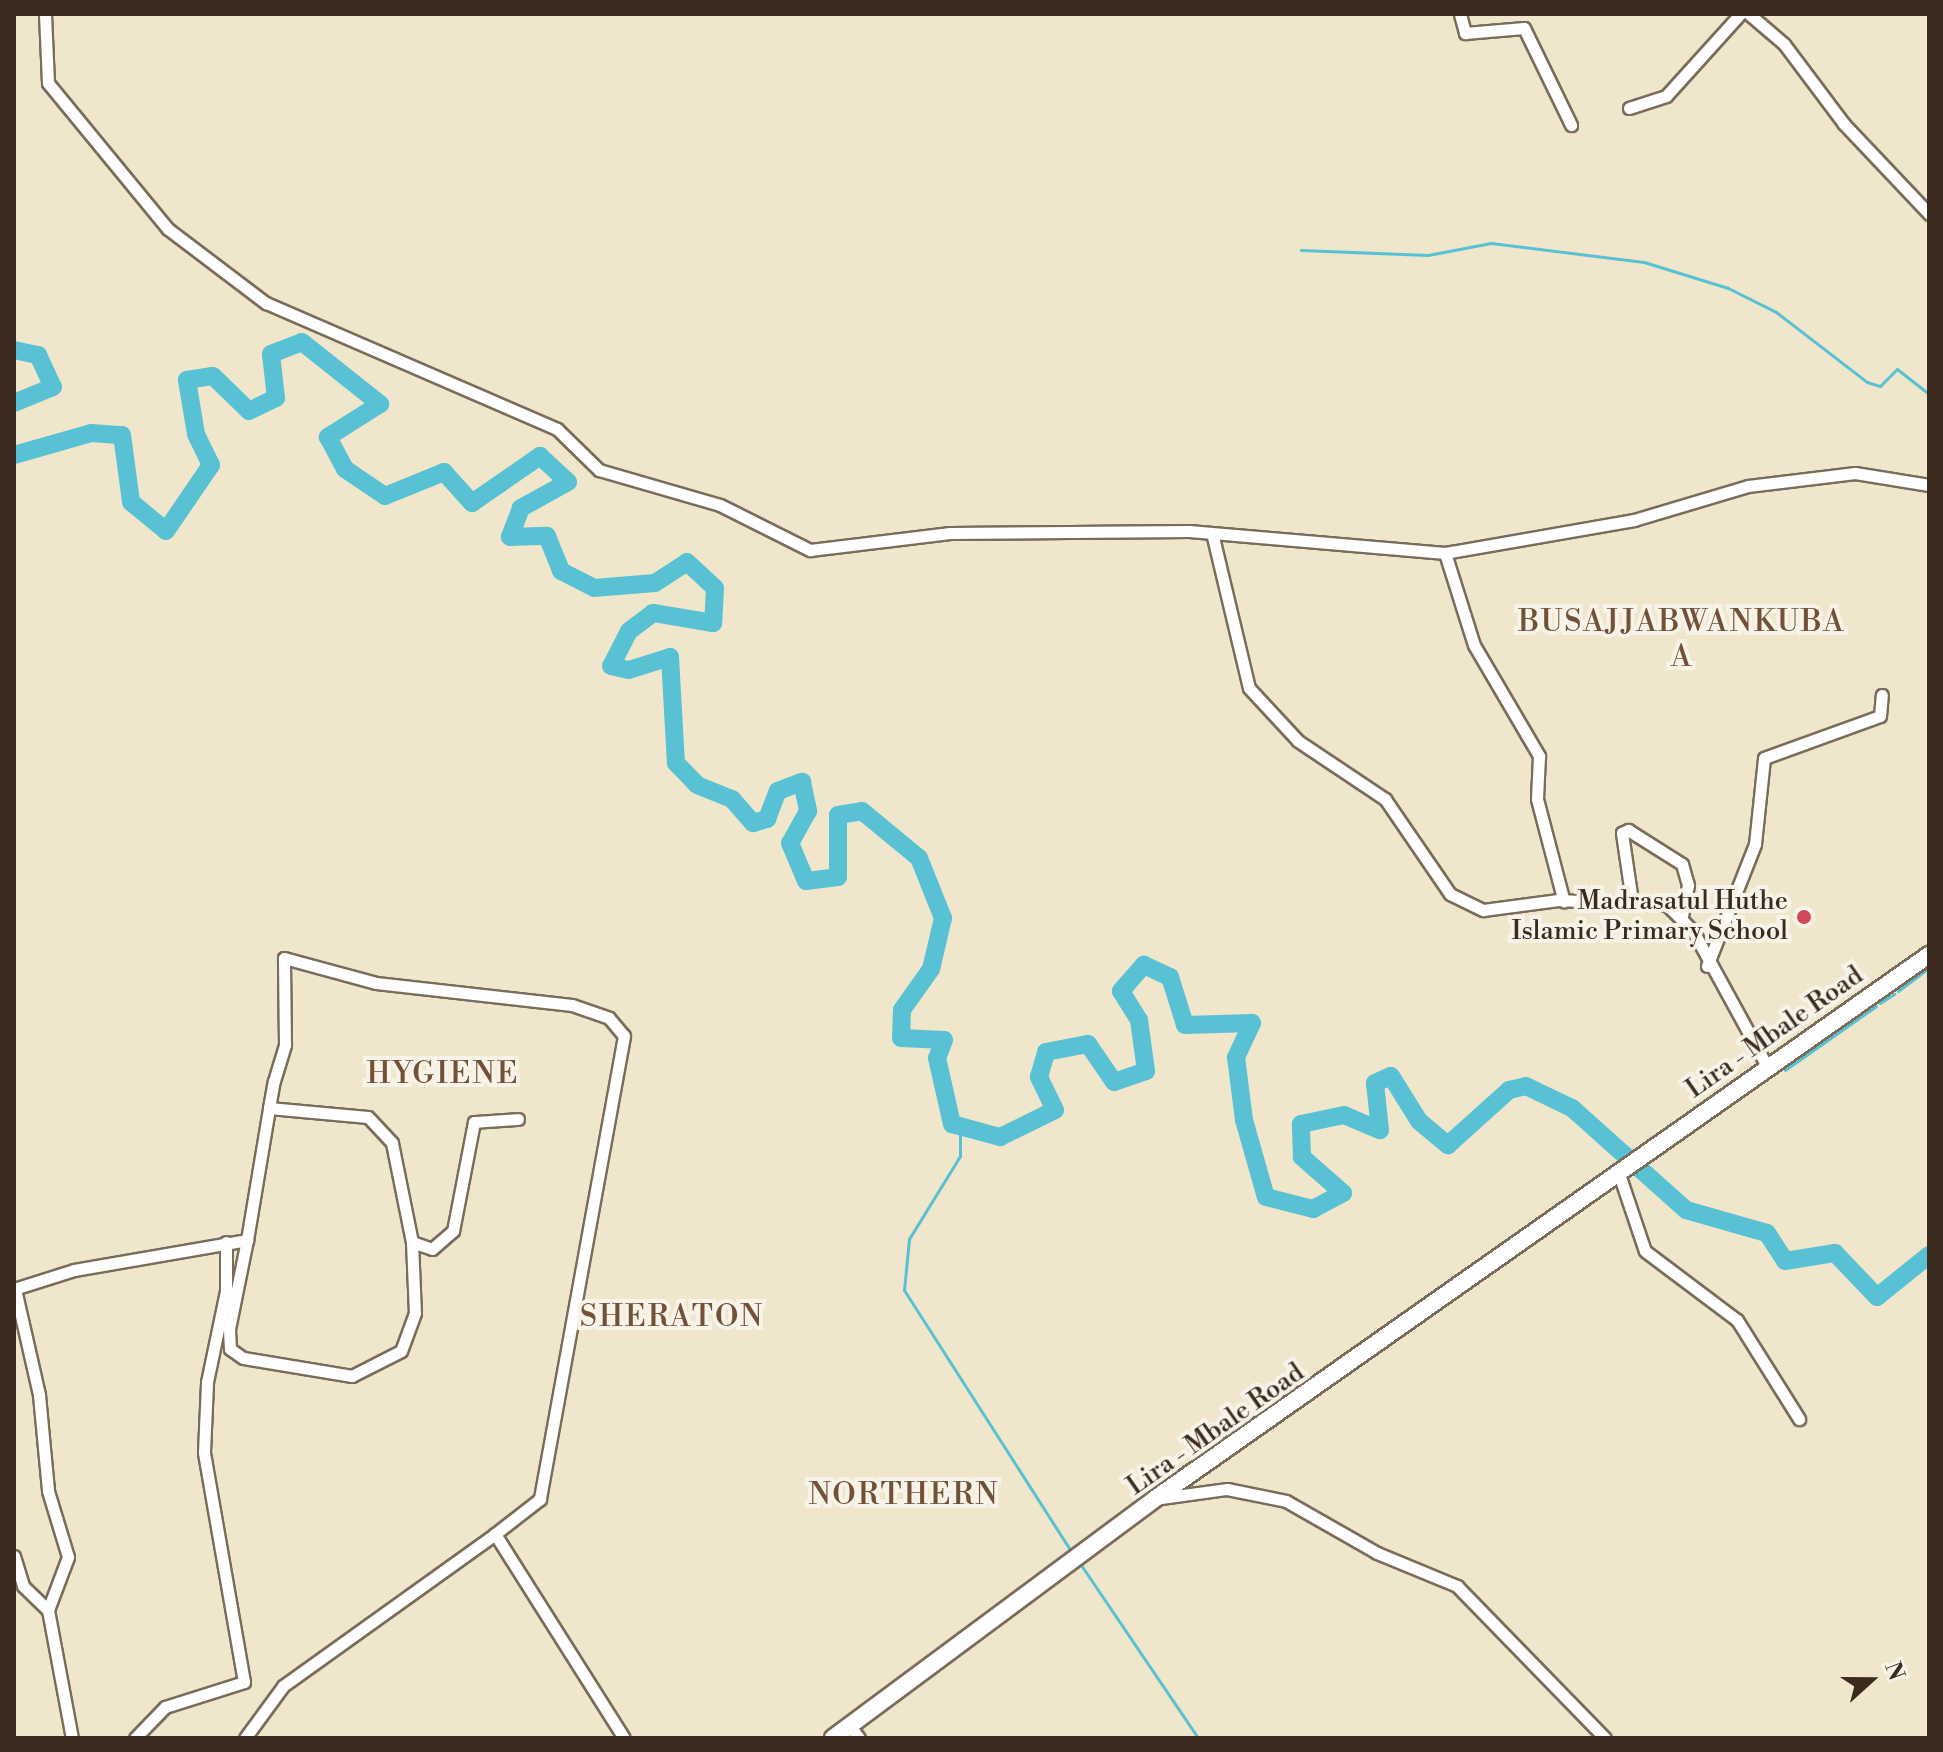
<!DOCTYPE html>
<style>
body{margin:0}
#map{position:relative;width:1943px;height:1752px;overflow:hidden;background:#efe6cc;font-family:"Libre Bodoni",serif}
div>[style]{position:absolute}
.stream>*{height:3px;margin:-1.5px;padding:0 1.5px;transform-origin:1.5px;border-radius:1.5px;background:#58c2d4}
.river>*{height:18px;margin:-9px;padding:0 9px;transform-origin:9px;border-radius:9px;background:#58c2d4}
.roads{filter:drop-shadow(2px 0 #7a6c5b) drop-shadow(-2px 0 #7a6c5b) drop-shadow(0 2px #7a6c5b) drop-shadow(0 -2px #7a6c5b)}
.minor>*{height:11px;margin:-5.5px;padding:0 5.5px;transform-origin:5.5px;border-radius:5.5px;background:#fff}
.primary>*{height:16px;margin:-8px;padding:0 8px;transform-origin:8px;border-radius:8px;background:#fff}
.dots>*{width:22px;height:22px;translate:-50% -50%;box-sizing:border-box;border:4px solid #f7f3e8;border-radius:50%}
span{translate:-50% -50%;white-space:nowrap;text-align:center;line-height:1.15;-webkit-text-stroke:8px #f7f3e8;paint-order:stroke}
.poi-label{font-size:26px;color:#3b2a1e}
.right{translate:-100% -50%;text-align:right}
.street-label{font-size:26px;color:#3b2a1e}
.quarter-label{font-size:30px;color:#735138;letter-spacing:2px}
.frame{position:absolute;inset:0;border:16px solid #3b2a1e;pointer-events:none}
.north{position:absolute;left:1831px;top:1640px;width:80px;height:80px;-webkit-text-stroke:6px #f7f3e8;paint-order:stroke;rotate:69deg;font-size:22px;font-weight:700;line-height:32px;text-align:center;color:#3b2a1e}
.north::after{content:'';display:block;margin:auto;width:28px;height:36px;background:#3b2a1e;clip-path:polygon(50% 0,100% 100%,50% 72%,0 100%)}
</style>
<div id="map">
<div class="stream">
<i style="left:1301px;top:250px;width:127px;rotate:2.3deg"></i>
<i style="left:1428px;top:255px;width:64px;rotate:-10.8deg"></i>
<i style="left:1491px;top:243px;width:154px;rotate:7.1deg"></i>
<i style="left:1644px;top:262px;width:88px;rotate:17.2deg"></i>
<i style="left:1728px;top:288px;width:54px;rotate:26.6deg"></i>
<i style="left:1776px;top:312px;width:115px;rotate:37.6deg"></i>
<i style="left:1867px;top:382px;width:14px;rotate:17deg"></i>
<i style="left:1880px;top:386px;width:24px;rotate:-45deg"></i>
<i style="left:1897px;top:369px;width:41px;rotate:38deg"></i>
<i style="left:1898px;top:991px;width:39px;rotate:-37deg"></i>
<i style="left:1880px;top:1003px;width:17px;rotate:-33deg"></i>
<i style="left:1785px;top:1070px;width:111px;rotate:-35.1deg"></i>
<i style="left:960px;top:1126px;width:30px;rotate:90deg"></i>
<i style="left:960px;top:1156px;width:97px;rotate:121.6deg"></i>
<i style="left:909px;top:1239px;width:51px;rotate:95.6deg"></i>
<i style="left:904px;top:1290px;width:312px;rotate:57.4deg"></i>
<i style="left:1079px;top:1562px;width:212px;rotate:55.9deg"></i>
</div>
<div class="river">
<i style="left:14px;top:350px;width:25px;rotate:12deg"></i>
<i style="left:38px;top:355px;width:35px;rotate:65deg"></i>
<i style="left:53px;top:387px;width:42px;rotate:157.7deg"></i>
<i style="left:14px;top:455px;width:80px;rotate:-15.9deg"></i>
<i style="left:91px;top:433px;width:31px;rotate:4deg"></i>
<i style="left:122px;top:435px;width:68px;rotate:82.3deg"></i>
<i style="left:131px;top:502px;width:45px;rotate:39.6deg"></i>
<i style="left:166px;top:531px;width:80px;rotate:-55.7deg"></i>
<i style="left:211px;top:465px;width:34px;rotate:-116deg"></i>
<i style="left:196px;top:434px;width:55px;rotate:-99.5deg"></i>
<i style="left:187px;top:380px;width:26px;rotate:-9deg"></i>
<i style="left:213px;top:376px;width:50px;rotate:44.2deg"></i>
<i style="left:249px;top:411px;width:30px;rotate:-26deg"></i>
<i style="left:276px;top:398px;width:44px;rotate:-96.5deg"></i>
<i style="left:271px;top:354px;width:33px;rotate:-21deg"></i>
<i style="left:302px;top:342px;width:100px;rotate:38.5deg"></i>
<i style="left:380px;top:404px;width:62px;rotate:147.6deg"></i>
<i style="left:328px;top:437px;width:36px;rotate:62deg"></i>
<i style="left:345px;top:469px;width:48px;rotate:34deg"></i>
<i style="left:385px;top:496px;width:64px;rotate:-22.1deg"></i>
<i style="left:444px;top:472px;width:42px;rotate:47.9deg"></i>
<i style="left:472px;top:503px;width:83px;rotate:-34.7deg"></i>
<i style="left:540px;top:456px;width:38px;rotate:43deg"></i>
<i style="left:568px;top:482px;width:54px;rotate:151deg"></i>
<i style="left:521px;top:508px;width:31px;rotate:111deg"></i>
<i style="left:510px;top:537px;width:37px;rotate:-2deg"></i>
<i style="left:547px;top:536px;width:38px;rotate:68deg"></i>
<i style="left:561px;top:571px;width:37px;rotate:27deg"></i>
<i style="left:594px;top:588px;width:61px;rotate:-4.7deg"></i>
<i style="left:655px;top:583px;width:38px;rotate:-33deg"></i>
<i style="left:687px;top:562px;width:38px;rotate:43deg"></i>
<i style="left:715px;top:588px;width:35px;rotate:93deg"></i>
<i style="left:713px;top:623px;width:61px;rotate:-170.5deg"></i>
<i style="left:653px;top:613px;width:30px;rotate:143deg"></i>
<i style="left:629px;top:631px;width:39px;rotate:117deg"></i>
<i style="left:611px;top:666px;width:18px;rotate:13deg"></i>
<i style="left:629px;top:670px;width:43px;rotate:-17.6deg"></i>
<i style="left:670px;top:657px;width:106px;rotate:86.8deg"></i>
<i style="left:676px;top:763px;width:30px;rotate:46deg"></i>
<i style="left:697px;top:785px;width:38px;rotate:22deg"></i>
<i style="left:732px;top:799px;width:32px;rotate:49deg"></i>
<i style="left:753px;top:823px;width:15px;rotate:-16deg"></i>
<i style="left:767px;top:819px;width:30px;rotate:-69deg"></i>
<i style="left:778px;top:791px;width:26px;rotate:-21deg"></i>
<i style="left:802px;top:782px;width:30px;rotate:78deg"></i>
<i style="left:808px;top:811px;width:37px;rotate:119deg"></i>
<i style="left:790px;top:843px;width:41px;rotate:67.2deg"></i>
<i style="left:806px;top:881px;width:32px;rotate:-7deg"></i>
<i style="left:838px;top:877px;width:62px;rotate:-90deg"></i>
<i style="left:838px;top:815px;width:24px;rotate:-9deg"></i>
<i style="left:862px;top:811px;width:74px;rotate:39.5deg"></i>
<i style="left:919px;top:858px;width:65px;rotate:68.2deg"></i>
<i style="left:943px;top:918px;width:52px;rotate:103.2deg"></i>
<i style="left:931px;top:969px;width:50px;rotate:125.3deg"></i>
<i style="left:902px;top:1010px;width:28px;rotate:92deg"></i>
<i style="left:901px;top:1038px;width:43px;rotate:2.7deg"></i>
<i style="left:944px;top:1040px;width:19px;rotate:111deg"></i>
<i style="left:937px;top:1058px;width:68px;rotate:77.2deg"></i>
<i style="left:952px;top:1124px;width:50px;rotate:15.2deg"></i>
<i style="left:1000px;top:1137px;width:61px;rotate:-26.1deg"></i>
<i style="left:1055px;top:1110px;width:37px;rotate:-116deg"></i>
<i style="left:1039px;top:1077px;width:26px;rotate:-74deg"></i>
<i style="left:1046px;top:1052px;width:43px;rotate:-10.8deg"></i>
<i style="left:1088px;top:1044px;width:46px;rotate:55.6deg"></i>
<i style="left:1114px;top:1082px;width:34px;rotate:-19deg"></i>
<i style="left:1146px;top:1071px;width:51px;rotate:-97.8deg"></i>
<i style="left:1139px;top:1020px;width:34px;rotate:-122deg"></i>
<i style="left:1121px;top:991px;width:35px;rotate:-49deg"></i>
<i style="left:1144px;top:965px;width:29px;rotate:25deg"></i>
<i style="left:1170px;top:977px;width:50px;rotate:72.6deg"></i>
<i style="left:1185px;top:1025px;width:67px;rotate:-1.7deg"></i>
<i style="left:1252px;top:1023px;width:38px;rotate:115deg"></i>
<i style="left:1236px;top:1057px;width:64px;rotate:82.8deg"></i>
<i style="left:1244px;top:1120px;width:80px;rotate:74.1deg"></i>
<i style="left:1266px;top:1197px;width:49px;rotate:14.3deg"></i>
<i style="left:1313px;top:1209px;width:34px;rotate:-28deg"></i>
<i style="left:1343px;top:1193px;width:55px;rotate:-138.7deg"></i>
<i style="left:1302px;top:1157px;width:33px;rotate:-92deg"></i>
<i style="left:1301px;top:1124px;width:44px;rotate:-11.8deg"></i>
<i style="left:1344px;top:1115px;width:39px;rotate:23deg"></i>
<i style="left:1380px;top:1130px;width:47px;rotate:-96.1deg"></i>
<i style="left:1375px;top:1083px;width:17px;rotate:-24deg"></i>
<i style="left:1391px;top:1076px;width:53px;rotate:58.1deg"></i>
<i style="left:1419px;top:1121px;width:38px;rotate:40deg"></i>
<i style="left:1448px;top:1145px;width:82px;rotate:-42deg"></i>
<i style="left:1509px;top:1090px;width:17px;rotate:-13deg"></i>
<i style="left:1526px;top:1086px;width:51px;rotate:25.6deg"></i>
<i style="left:1572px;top:1108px;width:153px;rotate:41.8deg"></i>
<i style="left:1686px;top:1210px;width:84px;rotate:15.9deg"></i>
<i style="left:1767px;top:1233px;width:33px;rotate:57deg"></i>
<i style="left:1785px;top:1261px;width:51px;rotate:-9.1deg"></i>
<i style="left:1835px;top:1253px;width:61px;rotate:46.3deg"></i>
<i style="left:1877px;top:1297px;width:67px;rotate:-38.9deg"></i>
</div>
<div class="roads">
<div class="minor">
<i style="left:45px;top:14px;width:69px;rotate:87.5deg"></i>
<i style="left:48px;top:83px;width:189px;rotate:50.6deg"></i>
<i style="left:168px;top:229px;width:123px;rotate:37.1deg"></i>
<i style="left:266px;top:303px;width:317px;rotate:23.4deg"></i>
<i style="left:557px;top:429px;width:59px;rotate:44.3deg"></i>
<i style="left:599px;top:470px;width:126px;rotate:16.1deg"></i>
<i style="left:720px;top:505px;width:101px;rotate:26.6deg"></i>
<i style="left:810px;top:550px;width:141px;rotate:-6.9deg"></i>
<i style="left:950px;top:533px;width:239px;rotate:-0.5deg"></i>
<i style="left:1189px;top:531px;width:257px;rotate:4.9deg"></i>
<i style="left:1445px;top:553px;width:192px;rotate:-9.9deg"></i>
<i style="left:1634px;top:520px;width:119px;rotate:-16.6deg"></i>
<i style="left:1748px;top:486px;width:108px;rotate:-6.9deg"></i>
<i style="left:1855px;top:473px;width:75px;rotate:9.2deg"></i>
<i style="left:1460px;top:14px;width:20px;rotate:75deg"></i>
<i style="left:1465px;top:33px;width:59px;rotate:-4.8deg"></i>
<i style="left:1524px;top:28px;width:108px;rotate:64.1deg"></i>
<i style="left:1749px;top:14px;width:46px;rotate:40.6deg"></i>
<i style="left:1784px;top:44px;width:100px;rotate:53.1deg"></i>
<i style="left:1844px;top:124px;width:124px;rotate:46.6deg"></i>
<i style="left:1629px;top:108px;width:39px;rotate:-18deg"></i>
<i style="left:1666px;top:96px;width:110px;rotate:-47.9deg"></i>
<i style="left:1213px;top:537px;width:155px;rotate:76.6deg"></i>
<i style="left:1249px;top:688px;width:72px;rotate:47.2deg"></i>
<i style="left:1298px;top:741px;width:105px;rotate:33.7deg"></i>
<i style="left:1385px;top:799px;width:115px;rotate:55.6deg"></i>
<i style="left:1450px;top:894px;width:37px;rotate:26deg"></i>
<i style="left:1483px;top:910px;width:76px;rotate:-7.6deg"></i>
<i style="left:1558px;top:900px;width:109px;rotate:2.6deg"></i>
<i style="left:1667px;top:905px;width:37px;rotate:45deg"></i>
<i style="left:1693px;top:931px;width:156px;rotate:61.3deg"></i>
<i style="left:1445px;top:553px;width:96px;rotate:72.5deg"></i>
<i style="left:1474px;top:645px;width:129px;rotate:59.6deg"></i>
<i style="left:1539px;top:756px;width:43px;rotate:92.7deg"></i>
<i style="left:1537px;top:799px;width:106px;rotate:75.3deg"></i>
<i style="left:1632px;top:901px;width:69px;rotate:-98.4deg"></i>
<i style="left:1622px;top:833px;width:7px;rotate:-27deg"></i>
<i style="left:1628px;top:830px;width:64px;rotate:32.2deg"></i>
<i style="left:1682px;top:864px;width:22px;rotate:74deg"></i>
<i style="left:1688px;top:885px;width:31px;rotate:101deg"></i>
<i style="left:1707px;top:966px;width:131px;rotate:-68.5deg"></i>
<i style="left:1755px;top:844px;width:86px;rotate:-84deg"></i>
<i style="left:1764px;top:758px;width:123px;rotate:-19.9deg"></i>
<i style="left:1880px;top:716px;width:21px;rotate:-85deg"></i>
<i style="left:269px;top:1108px;width:99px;rotate:5.2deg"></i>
<i style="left:368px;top:1117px;width:35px;rotate:47deg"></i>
<i style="left:392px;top:1143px;width:101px;rotate:78.6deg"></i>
<i style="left:412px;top:1242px;width:71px;rotate:87.6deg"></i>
<i style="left:415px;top:1313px;width:40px;rotate:110.2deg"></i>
<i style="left:401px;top:1351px;width:55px;rotate:153deg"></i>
<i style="left:352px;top:1376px;width:110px;rotate:-170.6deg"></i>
<i style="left:243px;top:1358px;width:16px;rotate:-145deg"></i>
<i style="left:230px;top:1349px;width:20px;rotate:-93deg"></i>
<i style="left:229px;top:1329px;width:91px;rotate:-78.6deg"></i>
<i style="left:247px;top:1240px;width:134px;rotate:-80.5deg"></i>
<i style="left:269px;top:1108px;width:27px;rotate:-80deg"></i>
<i style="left:274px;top:1081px;width:38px;rotate:-73deg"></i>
<i style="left:285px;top:1045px;width:87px;rotate:-90.7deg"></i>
<i style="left:284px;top:958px;width:95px;rotate:15.2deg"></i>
<i style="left:376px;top:983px;width:197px;rotate:6.4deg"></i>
<i style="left:572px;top:1005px;width:39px;rotate:19deg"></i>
<i style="left:609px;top:1018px;width:23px;rotate:50deg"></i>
<i style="left:624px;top:1036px;width:471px;rotate:100.3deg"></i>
<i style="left:540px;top:1499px;width:57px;rotate:142.1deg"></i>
<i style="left:1618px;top:1171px;width:84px;rotate:71.4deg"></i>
<i style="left:1645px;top:1251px;width:115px;rotate:36.9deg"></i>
<i style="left:1737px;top:1320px;width:117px;rotate:57.9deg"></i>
<i style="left:412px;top:1242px;width:21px;rotate:19deg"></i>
<i style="left:432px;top:1249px;width:28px;rotate:-41deg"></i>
<i style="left:453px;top:1231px;width:111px;rotate:-79.1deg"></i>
<i style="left:474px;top:1122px;width:44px;rotate:-3.9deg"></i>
<i style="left:14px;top:1289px;width:63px;rotate:-17.6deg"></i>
<i style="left:74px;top:1270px;width:176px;rotate:-9.8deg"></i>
<i style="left:15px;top:1289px;width:109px;rotate:77.2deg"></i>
<i style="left:39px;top:1395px;width:96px;rotate:84.6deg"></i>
<i style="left:48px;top:1491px;width:69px;rotate:73.1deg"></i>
<i style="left:68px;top:1557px;width:57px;rotate:110.7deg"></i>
<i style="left:1161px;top:1498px;width:67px;rotate:-7.8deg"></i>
<i style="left:1227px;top:1489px;width:60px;rotate:11.5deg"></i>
<i style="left:1286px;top:1501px;width:105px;rotate:29.7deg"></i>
<i style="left:1377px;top:1553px;width:87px;rotate:22.4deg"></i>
<i style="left:1457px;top:1586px;width:212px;rotate:45.8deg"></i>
<i style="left:14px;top:1556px;width:31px;rotate:73deg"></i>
<i style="left:23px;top:1586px;width:35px;rotate:44deg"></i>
<i style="left:48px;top:1610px;width:130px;rotate:79.4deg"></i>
<i style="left:850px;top:1726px;width:15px;rotate:53deg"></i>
<i style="left:135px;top:1738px;width:43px;rotate:-45.9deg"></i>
<i style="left:165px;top:1707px;width:83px;rotate:-17.6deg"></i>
<i style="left:244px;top:1682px;width:233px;rotate:-99.9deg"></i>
<i style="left:204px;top:1452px;width:70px;rotate:-87.5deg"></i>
<i style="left:207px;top:1382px;width:93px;rotate:-78.2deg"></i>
<i style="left:226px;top:1291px;width:49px;rotate:-90deg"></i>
<i style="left:245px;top:1738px;width:64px;rotate:-53.8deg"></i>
<i style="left:283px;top:1686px;width:261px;rotate:-35.6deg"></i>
<i style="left:495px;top:1534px;width:241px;rotate:57.7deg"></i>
</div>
<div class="primary">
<i style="left:833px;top:1738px;width:402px;rotate:-36.6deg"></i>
<i style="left:1156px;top:1498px;width:945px;rotate:-35.09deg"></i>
</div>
</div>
<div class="dots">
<i style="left:1804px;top:917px;background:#d1495b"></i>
</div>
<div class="poi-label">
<span class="right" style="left:1788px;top:917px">Madrasatul Huthe<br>Islamic Primary School</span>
</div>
<div class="street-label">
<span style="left:1775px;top:1033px;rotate:-35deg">Lira - Mbale Road</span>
<span style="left:1216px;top:1430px;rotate:-35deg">Lira - Mbale Road</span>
</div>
<div class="quarter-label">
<span style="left:1682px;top:639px">BUSAJJABWANKUBA<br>A</span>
<span style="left:443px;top:1074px">HYGIENE</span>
<span style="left:672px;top:1317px">SHERATON</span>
<span style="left:904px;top:1495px">NORTHERN</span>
</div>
<div class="frame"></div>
<div class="north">N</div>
</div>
